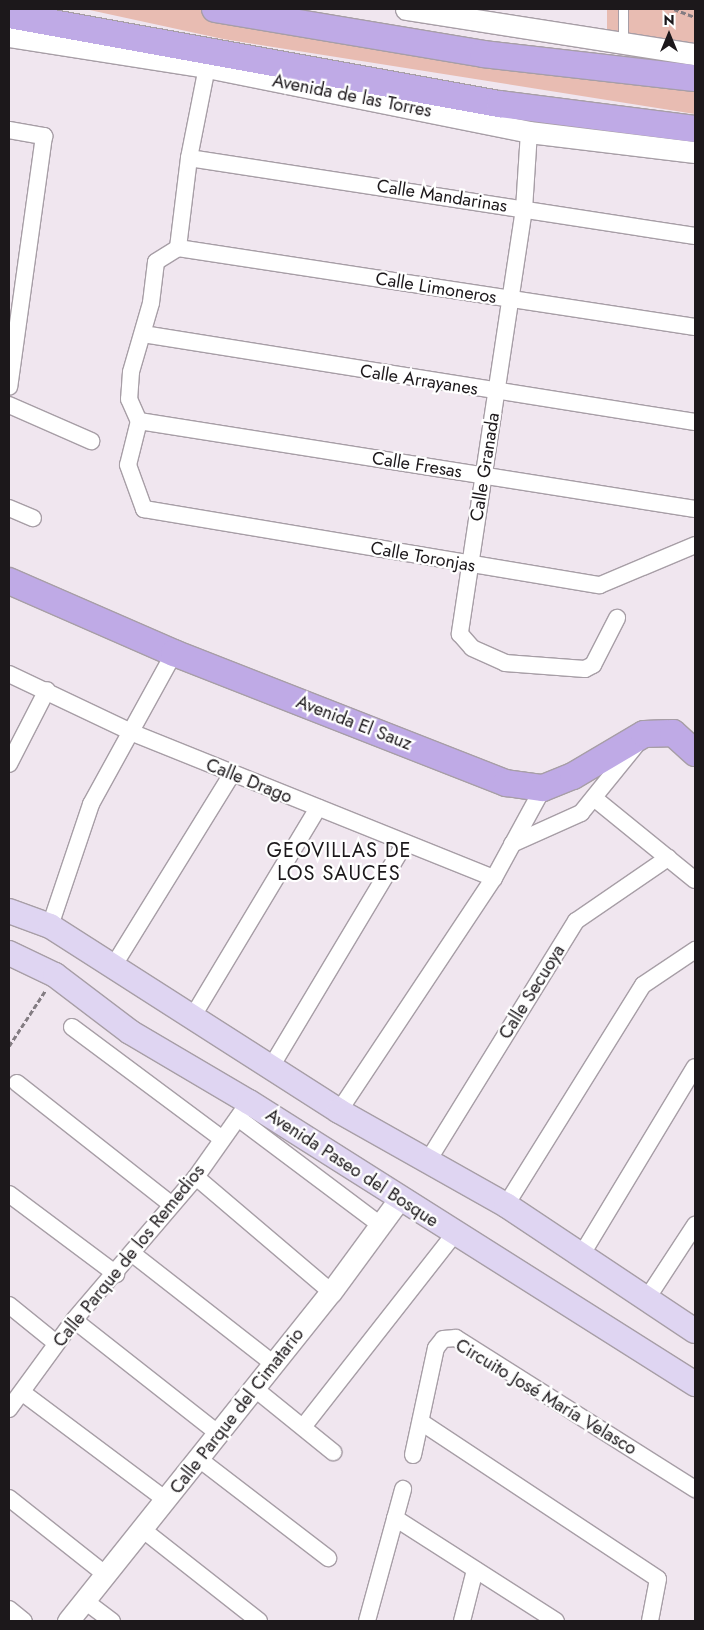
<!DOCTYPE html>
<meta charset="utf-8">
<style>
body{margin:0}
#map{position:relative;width:704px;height:1630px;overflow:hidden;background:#f0e6ef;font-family:Jost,sans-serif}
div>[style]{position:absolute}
.green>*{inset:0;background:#e8bcb2}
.path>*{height:2.5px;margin-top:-1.25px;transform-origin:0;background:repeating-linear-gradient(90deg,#837c82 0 5px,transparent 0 7.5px)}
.roads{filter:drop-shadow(1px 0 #a79ea6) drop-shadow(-1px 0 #a79ea6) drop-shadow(0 1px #a79ea6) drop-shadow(0 -1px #a79ea6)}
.service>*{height:9px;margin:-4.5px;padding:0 4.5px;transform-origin:4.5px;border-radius:4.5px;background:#fff}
.minor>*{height:16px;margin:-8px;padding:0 8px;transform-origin:8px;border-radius:8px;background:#fff}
.tertiary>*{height:21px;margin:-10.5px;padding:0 10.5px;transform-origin:10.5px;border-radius:10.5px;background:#fff}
.secondary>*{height:24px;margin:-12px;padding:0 12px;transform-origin:12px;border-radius:12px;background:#dfd5f2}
.primary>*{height:26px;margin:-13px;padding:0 13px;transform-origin:13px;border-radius:13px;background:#bfaae6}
span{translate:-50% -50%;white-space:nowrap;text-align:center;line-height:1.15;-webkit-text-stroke:4.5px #fff;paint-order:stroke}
.street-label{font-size:18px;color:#1c181b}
.quarter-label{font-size:20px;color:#1c181b;letter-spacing:1px}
.frame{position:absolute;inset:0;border:10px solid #1c181b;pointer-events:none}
.north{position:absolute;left:644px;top:10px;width:50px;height:50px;-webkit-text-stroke:4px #fff;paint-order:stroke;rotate:0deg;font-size:14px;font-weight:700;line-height:20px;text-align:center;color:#1c181b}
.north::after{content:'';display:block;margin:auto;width:18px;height:22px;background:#1c181b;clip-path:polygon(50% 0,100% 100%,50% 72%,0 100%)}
</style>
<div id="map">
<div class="green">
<i style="clip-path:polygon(85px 9px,192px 9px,231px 13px,695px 86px,695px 114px,223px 39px)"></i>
<i style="clip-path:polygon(607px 9px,695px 9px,695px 43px,607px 30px)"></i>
</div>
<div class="path">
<i style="left:674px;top:9px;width:22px;rotate:21deg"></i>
<i style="left:9px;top:1046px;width:66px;rotate:-56.8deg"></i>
</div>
<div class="roads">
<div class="service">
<i style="left:623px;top:9px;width:33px;rotate:90deg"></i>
</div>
<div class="minor">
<i style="left:207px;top:67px;width:93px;rotate:101.2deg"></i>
<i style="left:189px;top:158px;width:91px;rotate:97deg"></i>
<i style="left:178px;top:248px;width:26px;rotate:148deg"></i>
<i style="left:156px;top:262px;width:41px;rotate:97deg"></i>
<i style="left:151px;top:303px;width:72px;rotate:106.2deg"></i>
<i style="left:131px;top:372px;width:27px;rotate:94deg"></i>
<i style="left:129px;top:399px;width:24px;rotate:66deg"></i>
<i style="left:139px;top:421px;width:45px;rotate:104deg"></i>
<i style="left:128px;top:465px;width:47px;rotate:70deg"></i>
<i style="left:144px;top:509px;width:462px;rotate:9.5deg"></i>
<i style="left:600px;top:585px;width:103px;rotate:-22.8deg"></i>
<i style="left:9px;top:130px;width:36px;rotate:10deg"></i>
<i style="left:44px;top:136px;width:253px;rotate:97.9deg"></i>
<i style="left:529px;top:132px;width:77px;rotate:93.7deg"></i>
<i style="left:524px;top:209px;width:430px;rotate:98.6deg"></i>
<i style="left:460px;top:634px;width:18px;rotate:49deg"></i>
<i style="left:472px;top:648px;width:36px;rotate:24deg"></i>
<i style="left:505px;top:663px;width:80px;rotate:4.3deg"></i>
<i style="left:585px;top:669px;width:9px;rotate:-27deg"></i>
<i style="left:593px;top:665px;width:53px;rotate:-62.9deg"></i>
<i style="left:189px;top:158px;width:512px;rotate:8.76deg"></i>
<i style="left:178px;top:248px;width:523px;rotate:8.69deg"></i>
<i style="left:143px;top:334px;width:559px;rotate:9.06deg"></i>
<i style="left:9px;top:405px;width:90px;rotate:23.7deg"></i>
<i style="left:139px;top:421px;width:563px;rotate:8.99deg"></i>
<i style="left:9px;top:508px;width:26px;rotate:23deg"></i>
<i style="left:9px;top:674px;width:137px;rotate:25.4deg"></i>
<i style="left:133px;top:733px;width:389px;rotate:21.9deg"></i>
<i style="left:9px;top:764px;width:83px;rotate:-62.8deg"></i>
<i style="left:594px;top:798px;width:130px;rotate:39.1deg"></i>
<i style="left:512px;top:844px;width:76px;rotate:-24.2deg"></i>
<i style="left:581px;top:813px;width:87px;rotate:-51deg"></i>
<i style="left:50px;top:926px;width:129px;rotate:-71.4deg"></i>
<i style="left:91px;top:804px;width:172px;rotate:-61.2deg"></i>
<i style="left:114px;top:965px;width:225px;rotate:-58.3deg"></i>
<i style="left:193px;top:1016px;width:243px;rotate:-59deg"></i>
<i style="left:72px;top:1027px;width:187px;rotate:36.7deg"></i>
<i style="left:271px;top:1067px;width:261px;rotate:-59.1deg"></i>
<i style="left:17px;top:1083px;width:196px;rotate:38.2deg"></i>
<i style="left:339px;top:1111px;width:280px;rotate:-56.4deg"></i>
<i style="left:494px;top:878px;width:102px;rotate:-61.4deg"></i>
<i style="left:238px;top:1118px;width:180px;rotate:36.9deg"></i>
<i style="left:429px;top:1159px;width:280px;rotate:-58.3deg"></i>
<i style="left:576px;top:921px;width:112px;rotate:-34.4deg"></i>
<i style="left:196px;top:1177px;width:177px;rotate:40.4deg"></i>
<i style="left:9px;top:1194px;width:134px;rotate:36.8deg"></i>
<i style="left:506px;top:1205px;width:259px;rotate:-58.1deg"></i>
<i style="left:643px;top:985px;width:63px;rotate:-33.9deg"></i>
<i style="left:133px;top:1254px;width:179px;rotate:38deg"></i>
<i style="left:582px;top:1254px;width:218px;rotate:-58.9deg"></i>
<i style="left:646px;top:1300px;width:90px;rotate:-56.8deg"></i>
<i style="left:9px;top:1305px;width:60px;rotate:39deg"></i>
<i style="left:74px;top:1320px;width:184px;rotate:38.2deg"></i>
<i style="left:254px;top:1388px;width:102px;rotate:39deg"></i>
<i style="left:23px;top:1393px;width:179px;rotate:36.8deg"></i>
<i style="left:9px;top:1409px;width:110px;rotate:-53.9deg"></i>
<i style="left:74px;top:1320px;width:188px;rotate:-49.5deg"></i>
<i style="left:196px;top:1177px;width:92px;rotate:-54.8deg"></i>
<i style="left:421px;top:1422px;width:284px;rotate:33.5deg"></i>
<i style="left:658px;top:1579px;width:43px;rotate:100.8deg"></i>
<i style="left:303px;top:1427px;width:246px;rotate:-51.9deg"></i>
<i style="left:413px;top:1455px;width:109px;rotate:-77.9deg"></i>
<i style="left:436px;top:1348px;width:11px;rotate:-52deg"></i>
<i style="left:443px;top:1339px;width:13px;rotate:-4deg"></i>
<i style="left:456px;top:1338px;width:283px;rotate:32.3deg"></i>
<i style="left:199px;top:1459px;width:163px;rotate:37.5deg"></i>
<i style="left:9px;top:1498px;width:122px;rotate:38.4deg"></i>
<i style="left:395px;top:1518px;width:191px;rotate:32.6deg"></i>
<i style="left:142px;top:1529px;width:149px;rotate:38.2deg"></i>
<i style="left:85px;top:1601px;width:34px;rotate:37deg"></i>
<i style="left:9px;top:1609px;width:19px;rotate:39deg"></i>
<i style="left:367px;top:1621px;width:137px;rotate:-74.7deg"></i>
<i style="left:462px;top:1621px;width:53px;rotate:-75.7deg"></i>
</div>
<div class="tertiary">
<i style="left:406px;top:9px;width:292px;rotate:8.9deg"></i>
<i style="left:9px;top:36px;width:200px;rotate:8.9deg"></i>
<i style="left:207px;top:67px;width:328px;rotate:11.4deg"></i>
<i style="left:529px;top:132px;width:167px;rotate:6.9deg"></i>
<i style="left:68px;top:1621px;width:421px;rotate:-51.4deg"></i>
<i style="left:331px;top:1292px;width:117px;rotate:-53.7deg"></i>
</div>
<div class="secondary">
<i style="left:9px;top:911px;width:44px;rotate:20.1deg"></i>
<i style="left:50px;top:926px;width:343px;rotate:32.6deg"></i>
<i style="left:339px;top:1111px;width:192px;rotate:29.4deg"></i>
<i style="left:506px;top:1205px;width:227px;rotate:33.7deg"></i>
<i style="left:9px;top:953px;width:51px;rotate:25.6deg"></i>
<i style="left:55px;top:975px;width:94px;rotate:37.2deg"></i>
<i style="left:130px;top:1032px;width:138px;rotate:30.5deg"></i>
<i style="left:249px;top:1102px;width:528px;rotate:32.3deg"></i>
</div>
<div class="primary">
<i style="left:215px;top:9px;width:272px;rotate:9.5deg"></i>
<i style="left:483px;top:54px;width:213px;rotate:6.5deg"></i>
<i style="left:9px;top:15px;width:499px;rotate:10.3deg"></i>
<i style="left:500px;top:104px;width:197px;rotate:7.3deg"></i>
<i style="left:9px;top:581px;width:180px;rotate:23.6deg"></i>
<i style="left:174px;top:653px;width:357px;rotate:21.4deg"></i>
<i style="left:506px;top:783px;width:37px;rotate:8deg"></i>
<i style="left:543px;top:788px;width:32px;rotate:-22deg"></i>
<i style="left:573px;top:776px;width:82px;rotate:-30.6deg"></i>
<i style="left:644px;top:734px;width:29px;rotate:-2deg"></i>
<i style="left:673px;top:733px;width:30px;rotate:42deg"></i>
</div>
</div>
<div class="street-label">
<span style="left:352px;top:96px;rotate:11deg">Avenida de las Torres</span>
<span style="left:442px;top:196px;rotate:9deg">Calle Mandarinas</span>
<span style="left:436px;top:288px;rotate:9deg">Calle Limoneros</span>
<span style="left:419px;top:380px;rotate:9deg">Calle Arrayanes</span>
<span style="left:417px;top:465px;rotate:9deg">Calle Fresas</span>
<span style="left:485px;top:467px;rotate:-81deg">Calle Granada</span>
<span style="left:423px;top:557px;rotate:10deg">Calle Toronjas</span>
<span style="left:354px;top:723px;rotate:21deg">Avenida El Sauz</span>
<span style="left:249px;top:781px;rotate:22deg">Calle Drago</span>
<span style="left:532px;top:992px;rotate:-58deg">Calle Secuoya</span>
<span style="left:352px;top:1168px;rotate:33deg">Avenida Paseo del Bosque</span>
<span style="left:129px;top:1256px;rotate:-51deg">Calle Parque de los Remedios</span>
<span style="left:546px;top:1397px;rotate:31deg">Circuito José María Velasco</span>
<span style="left:237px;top:1411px;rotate:-52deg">Calle Parque del Cimatario</span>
</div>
<div class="quarter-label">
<span style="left:339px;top:862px">GEOVILLAS DE<br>LOS SAUCES</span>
</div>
<div class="frame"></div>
<div class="north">N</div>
</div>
